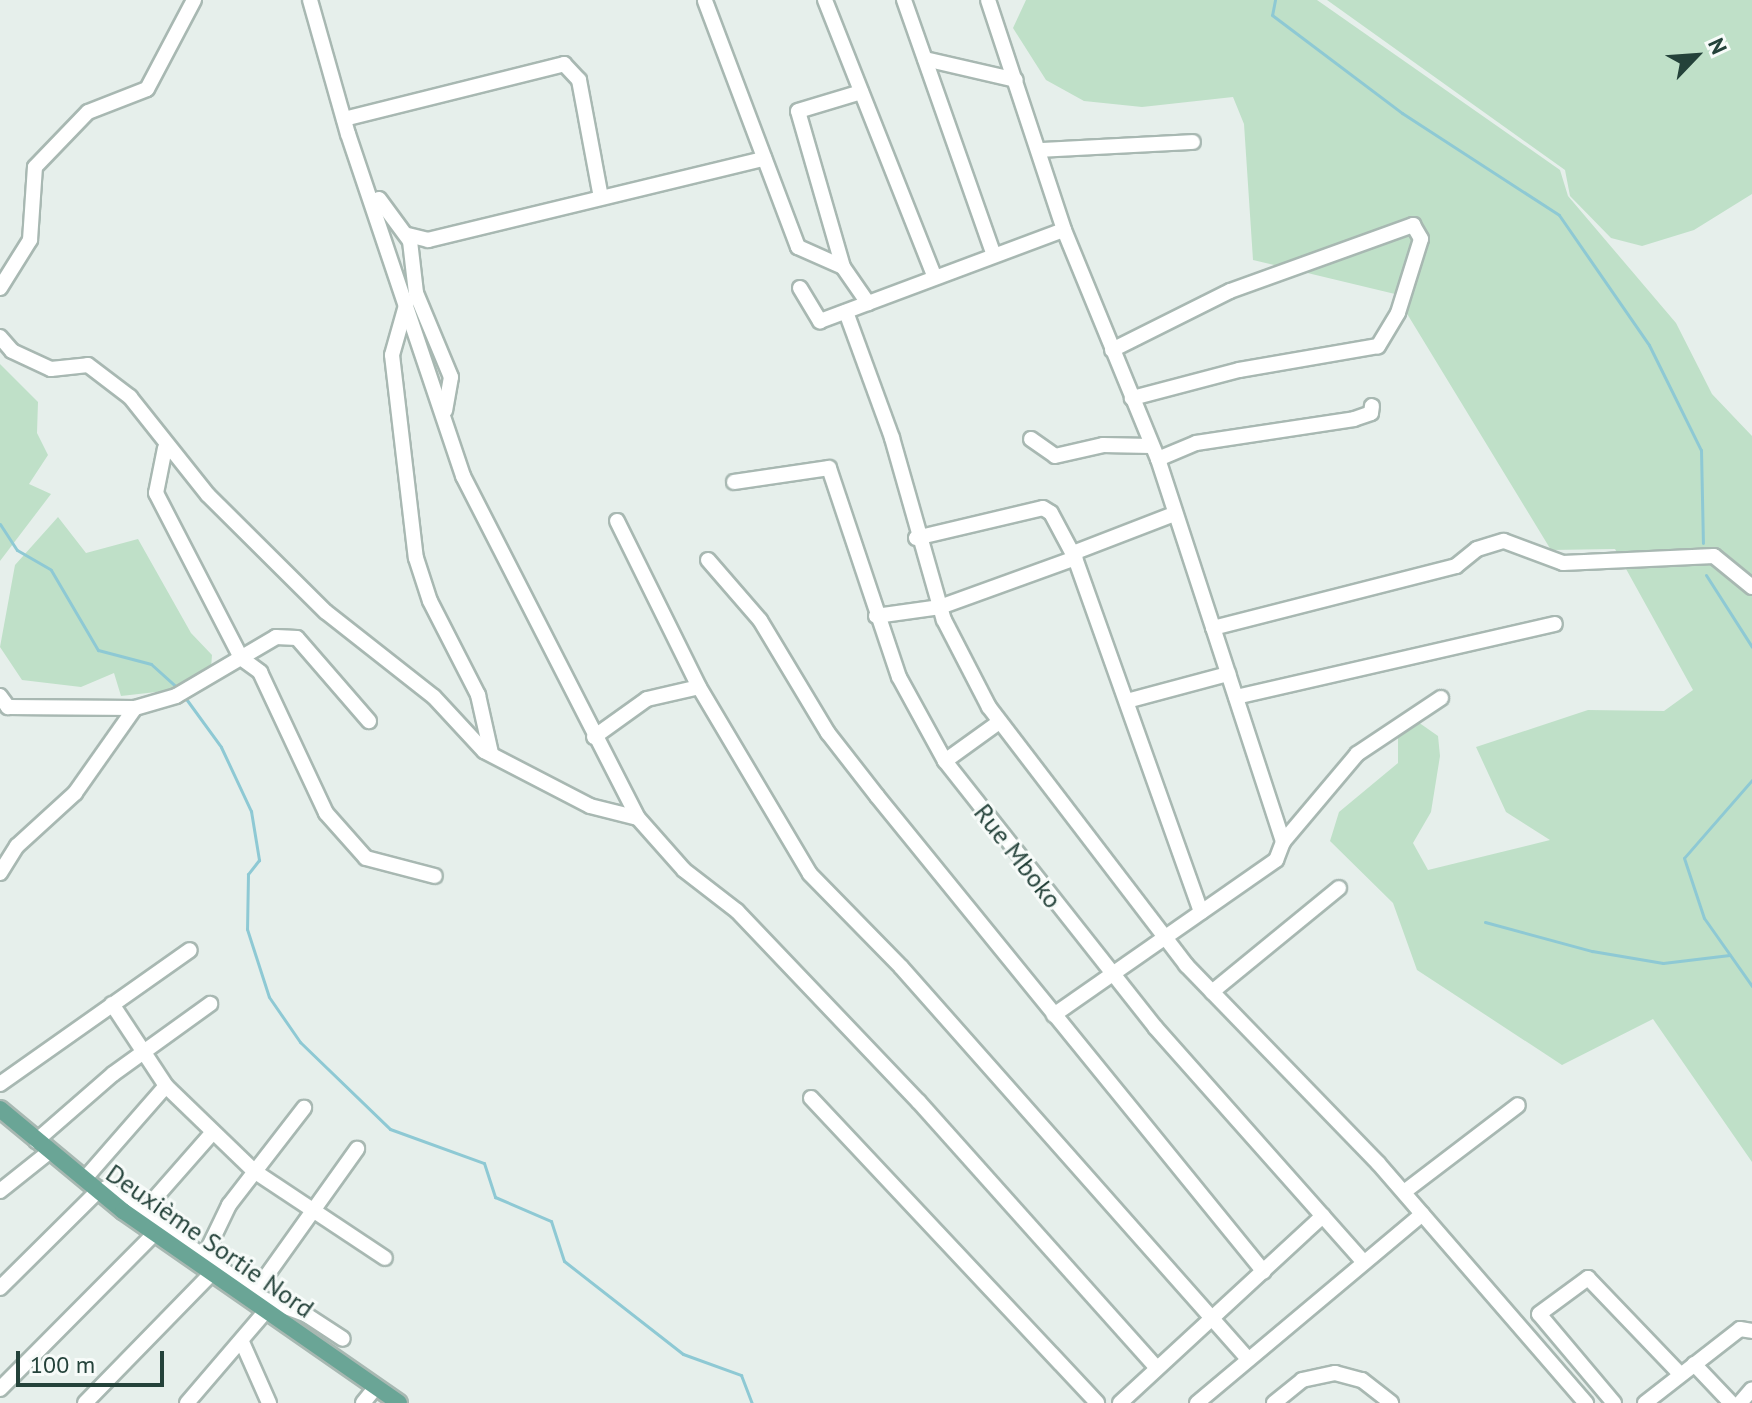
<!DOCTYPE html>
<meta charset="utf-8">
<style>
body{margin:0}
#map{position:relative;width:1752px;height:1403px;overflow:hidden;background:#e6efeb;font-family:"PT Sans",sans-serif}
div>[style]{position:absolute}
.green>*{inset:0;background:#bfe0c8}
.stream>*{height:3px;margin:-1.5px;padding:0 1.5px;transform-origin:1.5px;border-radius:1.5px;background:#8ec9d4}
.roads{filter:drop-shadow(2px 0 #a8b8b2) drop-shadow(-2px 0 #a8b8b2) drop-shadow(0 2px #a8b8b2) drop-shadow(0 -2px #a8b8b2)}
.minor>*{height:14px;margin:-7px;padding:0 7px;transform-origin:7px;border-radius:7px;background:#fff}
.major>*{height:16px;margin:-8px;padding:0 8px;transform-origin:8px;border-radius:8px;background:#6aa596}
span{translate:-50% -50%;white-space:nowrap;text-align:center;line-height:1.15;-webkit-text-stroke:6px #f7fbf9;paint-order:stroke}
.street-label{font-size:26px;color:#24423a}
.north{position:absolute;left:1656px;top:16px;width:80px;height:80px;-webkit-text-stroke:6px #f7fbf9;paint-order:stroke;rotate:65deg;font-size:22px;font-weight:700;line-height:32px;text-align:center;color:#24423a}
.north::after{content:'';display:block;margin:auto;width:28px;height:36px;background:#24423a;clip-path:polygon(50% 0,100% 100%,50% 72%,0 100%)}
.scale{position:absolute;left:16px;top:1351px;width:148px;height:36px;box-sizing:border-box;border:4px solid #24423a;border-top:0;padding-left:10px;font-size:24px;line-height:28px;white-space:nowrap;color:#24423a;-webkit-text-stroke:6px #f7fbf9;paint-order:stroke}
</style>
<div id="map">
<div class="green">
<i style="clip-path:polygon(1026px 0,1317px 0,1560px 170px,1568px 196px,1676px 323px,1712px 394px,1752px 436px,1752px 1162px,1653px 1019px,1562px 1065px,1417px 970px,1393px 903px,1330px 841px,1339px 812px,1398px 763px,1398px 732px,1418px 722px,1438px 736px,1440px 756px,1431px 812px,1413px 843px,1428px 870px,1550px 840px,1506px 812px,1476px 747px,1588px 710px,1664px 711px,1693px 690px,1615px 549px,1551px 550px,1395px 294px,1253px 260px,1244px 124px,1233px 97px,1142px 107px,1084px 101px,1046px 80px,1013px 28px)"></i>
<i style="clip-path:polygon(1327px 0,1752px 0,1752px 194px,1694px 230px,1642px 246px,1611px 238px,1570px 196px,1565px 170px)"></i>
<i style="clip-path:polygon(0 364px,38px 402px,37px 433px,48px 455px,29px 484px,51px 494px,0 561px)"></i>
<i style="clip-path:polygon(58px 517px,86px 553px,138px 539px,191px 633px,212px 655px,211px 669px,174px 690px,121px 696px,114px 673px,81px 687px,22px 680px,0 647px,15px 565px)"></i>
</div>
<div class="stream">
<i style="left:1275px;top:0;width:15px;rotate:101deg"></i>
<i style="left:1272px;top:15px;width:163px;rotate:37deg"></i>
<i style="left:1402px;top:113px;width:187px;rotate:33deg"></i>
<i style="left:1559px;top:215px;width:158px;rotate:55.3deg"></i>
<i style="left:1649px;top:345px;width:117px;rotate:63.7deg"></i>
<i style="left:1701px;top:450px;width:93px;rotate:88.8deg"></i>
<i style="left:0;top:524px;width:31px;rotate:57deg"></i>
<i style="left:17px;top:550px;width:39px;rotate:30deg"></i>
<i style="left:51px;top:570px;width:93px;rotate:59.6deg"></i>
<i style="left:98px;top:650px;width:55px;rotate:14.8deg"></i>
<i style="left:151px;top:664px;width:39px;rotate:42deg"></i>
<i style="left:1706px;top:575px;width:85px;rotate:57.4deg"></i>
<i style="left:184px;top:696px;width:63px;rotate:54deg"></i>
<i style="left:221px;top:747px;width:71px;rotate:64.9deg"></i>
<i style="left:251px;top:811px;width:50px;rotate:80.7deg"></i>
<i style="left:259px;top:860px;width:18px;rotate:128deg"></i>
<i style="left:248px;top:874px;width:55px;rotate:91deg"></i>
<i style="left:247px;top:929px;width:71px;rotate:72.1deg"></i>
<i style="left:269px;top:997px;width:55px;rotate:55.4deg"></i>
<i style="left:300px;top:1042px;width:125px;rotate:44deg"></i>
<i style="left:390px;top:1129px;width:100px;rotate:19.9deg"></i>
<i style="left:484px;top:1163px;width:36px;rotate:72deg"></i>
<i style="left:495px;top:1197px;width:61px;rotate:23.2deg"></i>
<i style="left:551px;top:1221px;width:42px;rotate:72deg"></i>
<i style="left:564px;top:1261px;width:151px;rotate:38deg"></i>
<i style="left:683px;top:1354px;width:62px;rotate:19.9deg"></i>
<i style="left:741px;top:1375px;width:30px;rotate:69deg"></i>
<i style="left:1752px;top:780px;width:103px;rotate:131.1deg"></i>
<i style="left:1684px;top:858px;width:63px;rotate:71.6deg"></i>
<i style="left:1704px;top:918px;width:83px;rotate:54.8deg"></i>
<i style="left:1485px;top:922px;width:111px;rotate:15.2deg"></i>
<i style="left:1592px;top:951px;width:72px;rotate:9.6deg"></i>
<i style="left:1663px;top:963px;width:67px;rotate:-6.8deg"></i>
</div>
<div class="roads">
<div class="minor">
<i style="left:310px;top:0;width:139px;rotate:74.2deg"></i>
<i style="left:348px;top:134px;width:361px;rotate:71.4deg"></i>
<i style="left:463px;top:476px;width:384px;rotate:62.9deg"></i>
<i style="left:638px;top:818px;width:69px;rotate:48.5deg"></i>
<i style="left:684px;top:870px;width:67px;rotate:37.7deg"></i>
<i style="left:737px;top:911px;width:264px;rotate:46.4deg"></i>
<i style="left:919px;top:1102px;width:354px;rotate:48.2deg"></i>
<i style="left:825px;top:0;width:296px;rotate:68.4deg"></i>
<i style="left:904px;top:0;width:268px;rotate:70.6deg"></i>
<i style="left:988px;top:0;width:242px;rotate:71.7deg"></i>
<i style="left:1064px;top:230px;width:248px;rotate:67.7deg"></i>
<i style="left:1158px;top:459px;width:403px;rotate:71.9deg"></i>
<i style="left:1283px;top:842px;width:19px;rotate:111deg"></i>
<i style="left:1276px;top:860px;width:271px;rotate:145.1deg"></i>
<i style="left:705px;top:1px;width:263px;rotate:69.3deg"></i>
<i style="left:798px;top:247px;width:49px;rotate:24deg"></i>
<i style="left:843px;top:267px;width:44px;rotate:55.2deg"></i>
<i style="left:925px;top:59px;width:93px;rotate:13deg"></i>
<i style="left:344px;top:119px;width:227px;rotate:-14deg"></i>
<i style="left:564px;top:64px;width:22px;rotate:47deg"></i>
<i style="left:579px;top:80px;width:119px;rotate:79.4deg"></i>
<i style="left:1040px;top:150px;width:153px;rotate:-3deg"></i>
<i style="left:379px;top:199px;width:52px;rotate:53.6deg"></i>
<i style="left:410px;top:241px;width:52px;rotate:83.4deg"></i>
<i style="left:416px;top:293px;width:91px;rotate:67.4deg"></i>
<i style="left:451px;top:377px;width:34px;rotate:100deg"></i>
<i style="left:408px;top:235px;width:21px;rotate:14deg"></i>
<i style="left:428px;top:240px;width:346px;rotate:-13.6deg"></i>
<i style="left:843px;top:267px;width:162px;rotate:-106.1deg"></i>
<i style="left:798px;top:111px;width:66px;rotate:-16.8deg"></i>
<i style="left:0;top:288px;width:57px;rotate:-58deg"></i>
<i style="left:30px;top:240px;width:73px;rotate:-86.1deg"></i>
<i style="left:35px;top:167px;width:76px;rotate:-46.1deg"></i>
<i style="left:88px;top:112px;width:63px;rotate:-21.3deg"></i>
<i style="left:147px;top:89px;width:101px;rotate:-62.2deg"></i>
<i style="left:800px;top:288px;width:39px;rotate:59deg"></i>
<i style="left:820px;top:321px;width:260px;rotate:-20.5deg"></i>
<i style="left:407px;top:302px;width:55px;rotate:105.8deg"></i>
<i style="left:392px;top:355px;width:204px;rotate:83.3deg"></i>
<i style="left:416px;top:558px;width:45px;rotate:72deg"></i>
<i style="left:430px;top:601px;width:106px;rotate:62.9deg"></i>
<i style="left:478px;top:695px;width:59px;rotate:77.4deg"></i>
<i style="left:846px;top:312px;width:134px;rotate:69.9deg"></i>
<i style="left:892px;top:438px;width:189px;rotate:74.1deg"></i>
<i style="left:944px;top:620px;width:98px;rotate:62.7deg"></i>
<i style="left:989px;top:707px;width:325px;rotate:52.6deg"></i>
<i style="left:1186px;top:965px;width:276px;rotate:45.9deg"></i>
<i style="left:1378px;top:1163px;width:318px;rotate:49.1deg"></i>
<i style="left:0;top:337px;width:18px;rotate:49deg"></i>
<i style="left:12px;top:351px;width:43px;rotate:24.8deg"></i>
<i style="left:51px;top:369px;width:37px;rotate:-6deg"></i>
<i style="left:88px;top:365px;width:53px;rotate:37.3deg"></i>
<i style="left:130px;top:397px;width:125px;rotate:51.5deg"></i>
<i style="left:208px;top:495px;width:166px;rotate:44.8deg"></i>
<i style="left:326px;top:612px;width:137px;rotate:38.2deg"></i>
<i style="left:434px;top:697px;width:74px;rotate:47.2deg"></i>
<i style="left:484px;top:751px;width:119px;rotate:27.4deg"></i>
<i style="left:590px;top:806px;width:49px;rotate:14deg"></i>
<i style="left:1112px;top:350px;width:132px;rotate:-26.6deg"></i>
<i style="left:1230px;top:291px;width:195px;rotate:-19.8deg"></i>
<i style="left:1413px;top:225px;width:16px;rotate:60deg"></i>
<i style="left:1421px;top:239px;width:77px;rotate:107.3deg"></i>
<i style="left:1398px;top:313px;width:39px;rotate:121deg"></i>
<i style="left:1378px;top:346px;width:141px;rotate:170.2deg"></i>
<i style="left:1239px;top:370px;width:111px;rotate:165.3deg"></i>
<i style="left:1031px;top:439px;width:29px;rotate:35deg"></i>
<i style="left:1055px;top:456px;width:49px;rotate:-12.9deg"></i>
<i style="left:1103px;top:445px;width:48px;rotate:1.2deg"></i>
<i style="left:165px;top:448px;width:46px;rotate:101.3deg"></i>
<i style="left:156px;top:493px;width:186px;rotate:62.7deg"></i>
<i style="left:241px;top:658px;width:24px;rotate:36deg"></i>
<i style="left:260px;top:672px;width:156px;rotate:64.9deg"></i>
<i style="left:326px;top:813px;width:60px;rotate:48.4deg"></i>
<i style="left:366px;top:858px;width:71px;rotate:14.6deg"></i>
<i style="left:1158px;top:459px;width:41px;rotate:-22.8deg"></i>
<i style="left:1196px;top:443px;width:160px;rotate:-8.6deg"></i>
<i style="left:1354px;top:419px;width:18px;rotate:-19deg"></i>
<i style="left:1371px;top:413px;width:7px;rotate:-82deg"></i>
<i style="left:734px;top:482px;width:96px;rotate:-8.4deg"></i>
<i style="left:829px;top:468px;width:220px;rotate:71.5deg"></i>
<i style="left:899px;top:677px;width:96px;rotate:61.3deg"></i>
<i style="left:945px;top:761px;width:339px;rotate:51.7deg"></i>
<i style="left:1155px;top:1027px;width:314px;rotate:48.4deg"></i>
<i style="left:617px;top:521px;width:185px;rotate:63.7deg"></i>
<i style="left:699px;top:687px;width:217px;rotate:59.3deg"></i>
<i style="left:810px;top:874px;width:130px;rotate:45.6deg"></i>
<i style="left:901px;top:967px;width:524px;rotate:48.48deg"></i>
<i style="left:916px;top:538px;width:130px;rotate:-13.3deg"></i>
<i style="left:1043px;top:508px;width:9px;rotate:32deg"></i>
<i style="left:1051px;top:513px;width:51px;rotate:61.9deg"></i>
<i style="left:1075px;top:558px;width:376px;rotate:70.4deg"></i>
<i style="left:1073px;top:553px;width:108px;rotate:-21.1deg"></i>
<i style="left:708px;top:560px;width:79px;rotate:49.1deg"></i>
<i style="left:760px;top:620px;width:132px;rotate:59deg"></i>
<i style="left:828px;top:733px;width:80px;rotate:52.1deg"></i>
<i style="left:877px;top:796px;width:613px;rotate:50.89deg"></i>
<i style="left:876px;top:616px;width:65px;rotate:-8deg"></i>
<i style="left:940px;top:607px;width:144px;rotate:-19.9deg"></i>
<i style="left:1213px;top:628px;width:251px;rotate:-14.3deg"></i>
<i style="left:1456px;top:566px;width:27px;rotate:-39deg"></i>
<i style="left:1477px;top:549px;width:28px;rotate:-17deg"></i>
<i style="left:1504px;top:541px;width:63px;rotate:20.4deg"></i>
<i style="left:1563px;top:563px;width:151px;rotate:-2.7deg"></i>
<i style="left:1714px;top:556px;width:49px;rotate:39.2deg"></i>
<i style="left:0;top:696px;width:14px;rotate:54deg"></i>
<i style="left:8px;top:707px;width:127px;rotate:0.5deg"></i>
<i style="left:135px;top:708px;width:43px;rotate:-16.3deg"></i>
<i style="left:176px;top:696px;width:116px;rotate:-30.5deg"></i>
<i style="left:276px;top:637px;width:21px;rotate:3deg"></i>
<i style="left:297px;top:638px;width:110px;rotate:49.1deg"></i>
<i style="left:1236px;top:697px;width:327px;rotate:-12.9deg"></i>
<i style="left:1127px;top:701px;width:105px;rotate:-15deg"></i>
<i style="left:594px;top:737px;width:65px;rotate:-35.6deg"></i>
<i style="left:647px;top:699px;width:53px;rotate:-13deg"></i>
<i style="left:945px;top:761px;width:67px;rotate:-35.8deg"></i>
<i style="left:1283px;top:842px;width:115px;rotate:-49.9deg"></i>
<i style="left:1357px;top:754px;width:101px;rotate:-33.7deg"></i>
<i style="left:0;top:873px;width:32px;rotate:-58deg"></i>
<i style="left:17px;top:846px;width:79px;rotate:-42.4deg"></i>
<i style="left:75px;top:793px;width:104px;rotate:-54.8deg"></i>
<i style="left:1212px;top:992px;width:164px;rotate:-39.3deg"></i>
<i style="left:112px;top:1004px;width:98px;rotate:56.6deg"></i>
<i style="left:166px;top:1086px;width:122px;rotate:44deg"></i>
<i style="left:254px;top:1171px;width:157px;rotate:33.6deg"></i>
<i style="left:0;top:1084px;width:232px;rotate:-35.2deg"></i>
<i style="left:811px;top:1098px;width:418px;rotate:46.8deg"></i>
<i style="left:36px;top:1141px;width:102px;rotate:-41deg"></i>
<i style="left:113px;top:1074px;width:120px;rotate:-35.8deg"></i>
<i style="left:88px;top:1175px;width:118px;rotate:-48.8deg"></i>
<i style="left:106px;top:1188px;width:182px;rotate:34.9deg"></i>
<i style="left:255px;top:1292px;width:176px;rotate:-54.5deg"></i>
<i style="left:0;top:1191px;width:63px;rotate:-38.5deg"></i>
<i style="left:1404px;top:1192px;width:143px;rotate:-37.3deg"></i>
<i style="left:141px;top:1214px;width:109px;rotate:-48.7deg"></i>
<i style="left:204px;top:1257px;width:58px;rotate:-64.3deg"></i>
<i style="left:229px;top:1205px;width:123px;rotate:-52.3deg"></i>
<i style="left:0;top:1288px;width:136px;rotate:-44.7deg"></i>
<i style="left:261px;top:1298px;width:47px;rotate:20deg"></i>
<i style="left:305px;top:1314px;width:45px;rotate:33.3deg"></i>
<i style="left:242px;top:1342px;width:67px;rotate:66.1deg"></i>
<i style="left:1694px;top:1364px;width:54px;rotate:46.5deg"></i>
<i style="left:0;top:1389px;width:218px;rotate:-45.2deg"></i>
<i style="left:85px;top:1403px;width:182px;rotate:-45.7deg"></i>
<i style="left:187px;top:1403px;width:120px;rotate:-49.4deg"></i>
<i style="left:363px;top:1403px;width:21px;rotate:-51deg"></i>
<i style="left:1120px;top:1403px;width:276px;rotate:-42.7deg"></i>
<i style="left:1197px;top:1403px;width:294px;rotate:-40deg"></i>
<i style="left:1274px;top:1403px;width:36px;rotate:-39deg"></i>
<i style="left:1302px;top:1380px;width:34px;rotate:-12deg"></i>
<i style="left:1335px;top:1373px;width:28px;rotate:15deg"></i>
<i style="left:1362px;top:1380px;width:37px;rotate:38deg"></i>
<i style="left:1614px;top:1403px;width:116px;rotate:-130.1deg"></i>
<i style="left:1539px;top:1314px;width:61px;rotate:-36.3deg"></i>
<i style="left:1588px;top:1278px;width:132px;rotate:46.2deg"></i>
<i style="left:1645px;top:1403px;width:120px;rotate:-37.9deg"></i>
<i style="left:1740px;top:1329px;width:12px;rotate:9deg"></i>
<i style="left:1740px;top:1403px;width:18px;rotate:-49deg"></i>
</div>
<div class="major">
<i style="left:0;top:1109px;width:160px;rotate:39.7deg"></i>
<i style="left:123px;top:1211px;width:336px;rotate:34.8deg"></i>
</div>
</div>
<div class="street-label">
<span style="left:1018px;top:856px;rotate:52deg">Rue Mboko</span>
<span style="left:210px;top:1241px;rotate:35deg">Deuxième Sortie Nord</span>
</div>
<div class="north">N</div>
<div class="scale">100 m</div>
</div>
